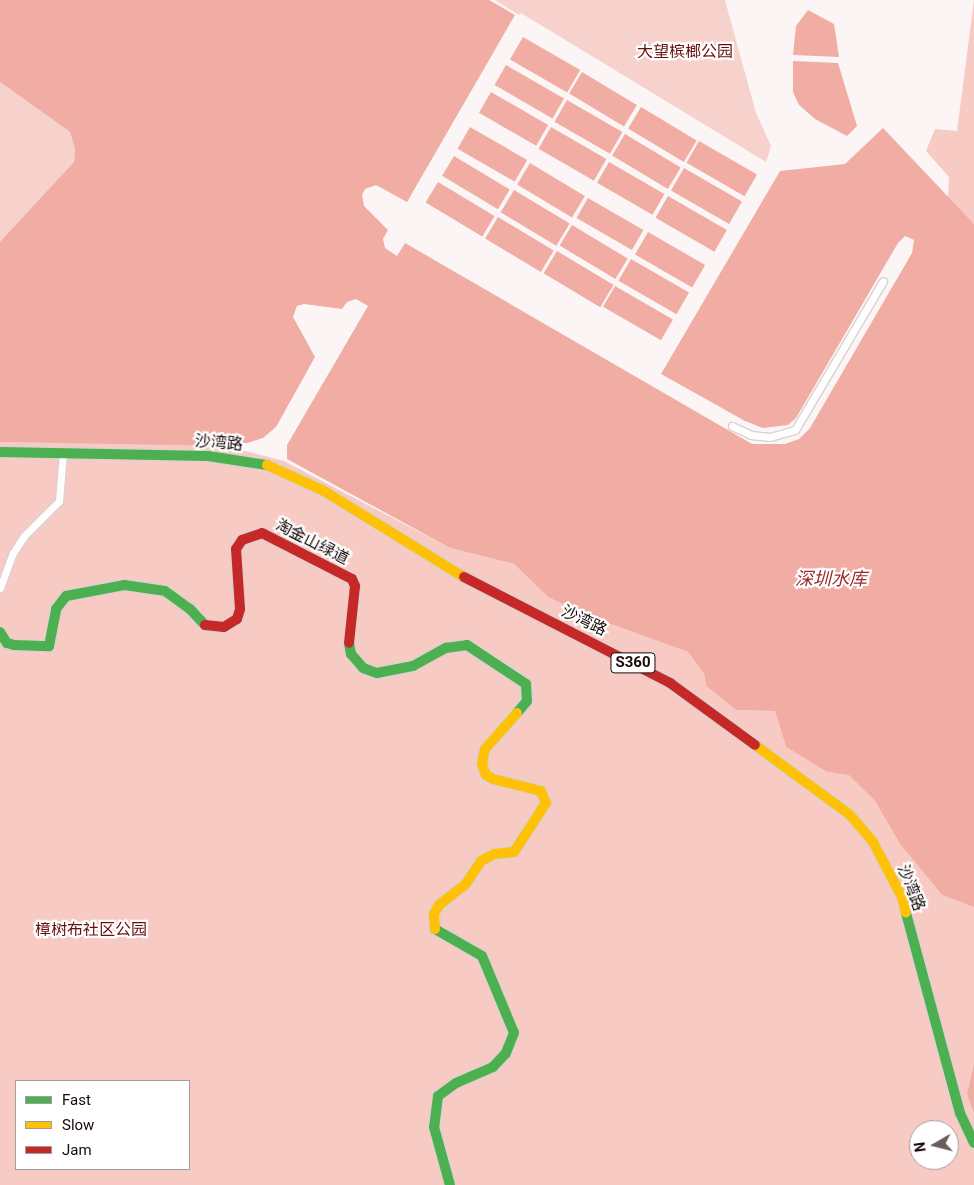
<!DOCTYPE html>
<meta charset="utf-8">
<style>
body{margin:0}
#map{position:relative;width:974px;height:1185px;overflow:hidden;background:#fbf6f5;font-family:Roboto,"Noto Sans SC",sans-serif}
div>[style]{position:absolute}
.green>*{inset:0;background:#f7d1cc}
.forest>*{inset:0;background:#f8cac4}
.water>*{inset:0;background:#f1aca4;transform-origin:0 0}
.roads{filter:drop-shadow(1px 0 #dbd1cf) drop-shadow(-1px 0 #dbd1cf) drop-shadow(0 1px #dbd1cf) drop-shadow(0 -1px #dbd1cf)}
.street>*{height:7px;margin:-3.5px;padding:0 3.5px;transform-origin:3.5px;border-radius:3.5px;background:#fefefe}
.fast>*{height:10px;margin:-5px;padding:0 5px;transform-origin:5px;border-radius:5px;background:#4caf50}
.slow>*{height:10px;margin:-5px;padding:0 5px;transform-origin:5px;border-radius:5px;background:#ffc107}
.jam>*{height:10px;margin:-5px;padding:0 5px;transform-origin:5px;border-radius:5px;background:#c62828}
span{translate:-50% -50%;white-space:nowrap;text-align:center;line-height:1.15;-webkit-text-stroke:4.5px #fff;paint-order:stroke}
.shield-label span{padding:1px 4px;background:#fff;border:1px solid;border-radius:4px;-webkit-text-stroke-width:0}
.shield-label{font-size:15px;color:#170a08;font-weight:700}
.park-label{font-size:16px;color:#660f0f}
.street-label{font-size:16px;color:#170a08}
.water-label{font-size:18px;color:#9a2a25;font-style:italic}
.legend{position:absolute;left:15px;top:1080px;width:175px;height:90px;box-sizing:border-box;background:#fff;border:1px solid #a29d9c;margin:0;padding:6px 9px;list-style:none;font-size:15px;color:#170a08}
.legend li{display:flex;align-items:center;gap:10px;height:25px}
.legend b{width:25px;border:1px solid #a29d9c}
.north{position:absolute;left:909px;top:1120px;width:50px;height:50px;box-sizing:border-box;background:#fff;border:1px solid #a29d9c;border-radius:50%;rotate:262deg;font-size:14px;font-weight:700;line-height:20px;text-align:center;color:#170a08}
.north::after{content:'';display:block;margin:auto;width:18px;height:22px;background:#675d5b;clip-path:polygon(50% 0,100% 100%,50% 72%,0 100%)}
</style>
<div id="map">
<div class="green">
<i style="clip-path:polygon(495px 0,725px 0,756px 113px,771px 146px,766px 162px,521px 13px,519px 15px)"></i>
<i style="clip-path:polygon(0 82px,70px 132px,75px 148px,74px 162px,0 244px)"></i>
</div>
<div class="forest">
<i style="clip-path:polygon(974px 0,974px 224px,948px 198px,949px 177px,926px 151px,935px 129px,957px 131px)"></i>
<i style="clip-path:polygon(evenodd,0 442px,218px 444px,284px 461px,450px 548px,514px 564px,548px 597px,583px 614px,688px 652px,704px 674px,706px 686px,736px 710px,775px 711px,786px 747px,827px 772px,849px 774px,875px 801px,900px 844px,942px 895px,974px 907px,974px 1063px,967px 1094px,974px 1114px,974px 1185px,0 1185px,0 442px,16px 1081px,189px 1081px,189px 1169px,16px 1169px,16px 1081px,0 442px,919px 1130px,949px 1130px,949px 1160px,919px 1160px,919px 1130px)"></i>
</div>
<div class="water">
<i style="clip-path:polygon(0 0,489px 0,515px 15px,407px 202px,376px 185px,365px 189px,362px 195px,364px 206px,388px 230px,383px 239px,385px 248px,397px 256px,405px 243px,752px 444px,785px 444px,799px 439px,810px 428px,912px 253px,914px 240px,905px 236px,898px 243px,796px 418px,788px 425px,763px 428px,745px 421px,661px 374px,780px 171px,845px 164px,883px 128px,974px 224px,974px 907px,942px 895px,900px 844px,875px 801px,849px 775px,827px 772px,786px 747px,775px 711px,736px 710px,706px 686px,704px 674px,688px 652px,583px 614px,548px 597px,514px 564px,450px 548px,287px 459px,287px 445px,368px 306px,356px 299px,347px 302px,342px 309px,304px 304px,297px 306px,293px 317px,315px 357px,276px 427px,263px 438px,237px 446px,0 442px,0 242px,74px 162px,75px 148px,70px 132px,0 82px)"></i>
<i style="clip-path:polygon(808px 10px,834px 24px,839px 57px,793px 55px,796px 26px)"></i>
<i style="left:523px;top:37px;width:66px;height:26px;rotate:30deg"></i>
<i style="clip-path:polygon(793px 61px,838px 63px,857px 126px,847px 136px,815px 119px,799px 105px,793px 92px)"></i>
<i style="left:506px;top:65px;width:67px;height:23px;rotate:30deg"></i>
<i style="left:582px;top:72px;width:64px;height:25px;rotate:31deg"></i>
<i style="left:491px;top:92px;width:66px;height:24px;rotate:30deg"></i>
<i style="left:567px;top:100px;width:64px;height:25px;rotate:30deg"></i>
<i style="left:641px;top:107px;width:65px;height:25px;rotate:31deg"></i>
<i style="left:470px;top:127px;width:66px;height:25px;rotate:30deg"></i>
<i style="left:551px;top:127px;width:64px;height:25px;rotate:30deg"></i>
<i style="left:625px;top:134px;width:65px;height:25px;rotate:31deg"></i>
<i style="left:699px;top:141px;width:67px;height:25px;rotate:30deg"></i>
<i style="left:454px;top:156px;width:65px;height:23px;rotate:31deg"></i>
<i style="left:609px;top:162px;width:64px;height:24px;rotate:30deg"></i>
<i style="left:530px;top:163px;width:64px;height:25px;rotate:31deg"></i>
<i style="left:684px;top:168px;width:67px;height:26px;rotate:30deg"></i>
<i style="left:438px;top:182px;width:66px;height:24px;rotate:31deg"></i>
<i style="left:514px;top:190px;width:65px;height:26px;rotate:31deg"></i>
<i style="left:668px;top:196px;width:68px;height:25px;rotate:30deg"></i>
<i style="left:588px;top:198px;width:64px;height:23px;rotate:30deg"></i>
<i style="left:498px;top:217px;width:65px;height:25px;rotate:31deg"></i>
<i style="left:572px;top:225px;width:65px;height:24px;rotate:31deg"></i>
<i style="left:648px;top:232px;width:66px;height:26px;rotate:30deg"></i>
<i style="left:557px;top:251px;width:66px;height:26px;rotate:31deg"></i>
<i style="left:631px;top:259px;width:67px;height:25px;rotate:30deg"></i>
<i style="left:615px;top:286px;width:67px;height:24px;rotate:30deg"></i>
<i style="clip-path:polygon(974px 1063px,974px 1114px,967px 1094px)"></i>
</div>
<div class="roads">
<div class="street">
<i style="left:732px;top:426px;width:21px;rotate:25deg"></i>
<i style="left:751px;top:435px;width:19px;rotate:6deg"></i>
<i style="left:770px;top:437px;width:26px;rotate:-16deg"></i>
<i style="left:795px;top:430px;width:173px;rotate:-59.4deg"></i>
<i style="left:0;top:588px;width:37px;rotate:-70deg"></i>
<i style="left:13px;top:553px;width:20px;rotate:-57deg"></i>
<i style="left:24px;top:536px;width:49px;rotate:-45deg"></i>
<i style="left:59px;top:501px;width:49px;rotate:-85.3deg"></i>
</div>
<div class="fast">
<i style="left:0;top:452px;width:208px;rotate:1.1deg"></i>
<i style="left:208px;top:456px;width:60px;rotate:8.7deg"></i>
<i style="left:0;top:632px;width:13px;rotate:58deg"></i>
<i style="left:7px;top:643px;width:7px;rotate:16deg"></i>
<i style="left:14px;top:645px;width:35px;rotate:2deg"></i>
<i style="left:49px;top:646px;width:38px;rotate:-79deg"></i>
<i style="left:56px;top:609px;width:16px;rotate:-52deg"></i>
<i style="left:66px;top:596px;width:59px;rotate:-10.7deg"></i>
<i style="left:124px;top:585px;width:41px;rotate:8.3deg"></i>
<i style="left:165px;top:591px;width:31px;rotate:36deg"></i>
<i style="left:190px;top:609px;width:22px;rotate:47deg"></i>
<i style="left:349px;top:643px;width:11px;rotate:80deg"></i>
<i style="left:351px;top:654px;width:18px;rotate:49deg"></i>
<i style="left:363px;top:668px;width:15px;rotate:20deg"></i>
<i style="left:377px;top:673px;width:37px;rotate:-11deg"></i>
<i style="left:413px;top:666px;width:38px;rotate:-29deg"></i>
<i style="left:446px;top:648px;width:21px;rotate:-8deg"></i>
<i style="left:467px;top:645px;width:71px;rotate:33.5deg"></i>
<i style="left:526px;top:684px;width:17px;rotate:87deg"></i>
<i style="left:527px;top:701px;width:16px;rotate:130deg"></i>
<i style="left:906px;top:913px;width:207px;rotate:74.9deg"></i>
<i style="left:960px;top:1113px;width:33px;rotate:65deg"></i>
<i style="left:435px;top:929px;width:54px;rotate:29.9deg"></i>
<i style="left:482px;top:956px;width:83px;rotate:67.4deg"></i>
<i style="left:514px;top:1033px;width:22px;rotate:112deg"></i>
<i style="left:506px;top:1053px;width:19px;rotate:133deg"></i>
<i style="left:493px;top:1067px;width:40px;rotate:156.6deg"></i>
<i style="left:456px;top:1083px;width:22px;rotate:144deg"></i>
<i style="left:438px;top:1096px;width:31px;rotate:97deg"></i>
<i style="left:434px;top:1127px;width:60px;rotate:74.6deg"></i>
</div>
<div class="slow">
<i style="left:267px;top:465px;width:63px;rotate:24.5deg"></i>
<i style="left:324px;top:491px;width:164px;rotate:31.6deg"></i>
<i style="left:755px;top:745px;width:117px;rotate:36.3deg"></i>
<i style="left:849px;top:814px;width:37px;rotate:49deg"></i>
<i style="left:873px;top:842px;width:62px;rotate:62.2deg"></i>
<i style="left:902px;top:897px;width:16px;rotate:76deg"></i>
<i style="left:435px;top:929px;width:15px;rotate:-94deg"></i>
<i style="left:434px;top:914px;width:10px;rotate:-61deg"></i>
<i style="left:439px;top:905px;width:33px;rotate:-38deg"></i>
<i style="left:465px;top:885px;width:29px;rotate:-56deg"></i>
<i style="left:481px;top:861px;width:15px;rotate:-28deg"></i>
<i style="left:494px;top:854px;width:20px;rotate:-6deg"></i>
<i style="left:514px;top:852px;width:59px;rotate:-56.9deg"></i>
<i style="left:546px;top:803px;width:13px;rotate:-113deg"></i>
<i style="left:541px;top:791px;width:49px;rotate:-166deg"></i>
<i style="left:493px;top:779px;width:8px;rotate:-150deg"></i>
<i style="left:486px;top:775px;width:12px;rotate:-110deg"></i>
<i style="left:482px;top:764px;width:15px;rotate:-79deg"></i>
<i style="left:485px;top:749px;width:48px;rotate:-48.4deg"></i>
</div>
<div class="jam">
<i style="left:464px;top:577px;width:232px;rotate:27.2deg"></i>
<i style="left:670px;top:683px;width:105px;rotate:36.1deg"></i>
<i style="left:205px;top:625px;width:19px;rotate:6deg"></i>
<i style="left:224px;top:627px;width:15px;rotate:-32deg"></i>
<i style="left:237px;top:619px;width:10px;rotate:-73deg"></i>
<i style="left:240px;top:609px;width:60px;rotate:-93.8deg"></i>
<i style="left:236px;top:549px;width:11px;rotate:-56deg"></i>
<i style="left:242px;top:540px;width:21px;rotate:-19deg"></i>
<i style="left:262px;top:533px;width:101px;rotate:27.1deg"></i>
<i style="left:352px;top:579px;width:8px;rotate:67deg"></i>
<i style="left:355px;top:586px;width:57px;rotate:96deg"></i>
</div>
</div>
<div class="shield-label">
<span style="left:633px;top:663px">S360</span>
</div>
<div class="park-label">
<span style="left:685px;top:52px">大望槟榔公园</span>
<span style="left:91px;top:930px">樟树布社区公园</span>
</div>
<div class="street-label">
<span style="left:219px;top:443px;rotate:5deg">沙湾路</span>
<span style="left:312px;top:542px;rotate:27deg">淘金山绿道</span>
<span style="left:584px;top:621px;rotate:26deg">沙湾路</span>
<span style="left:911px;top:888px;rotate:69deg">沙湾路</span>
</div>
<div class="water-label">
<span style="left:831px;top:579px">深圳水库</span>
</div>
<ul class="legend">
<li><b style="height:6px;background:#4caf50"></b>Fast</li>
<li><b style="height:6px;background:#ffc107"></b>Slow</li>
<li><b style="height:6px;background:#c62828"></b>Jam</li>
</ul>
<div class="north">N</div>
</div>
